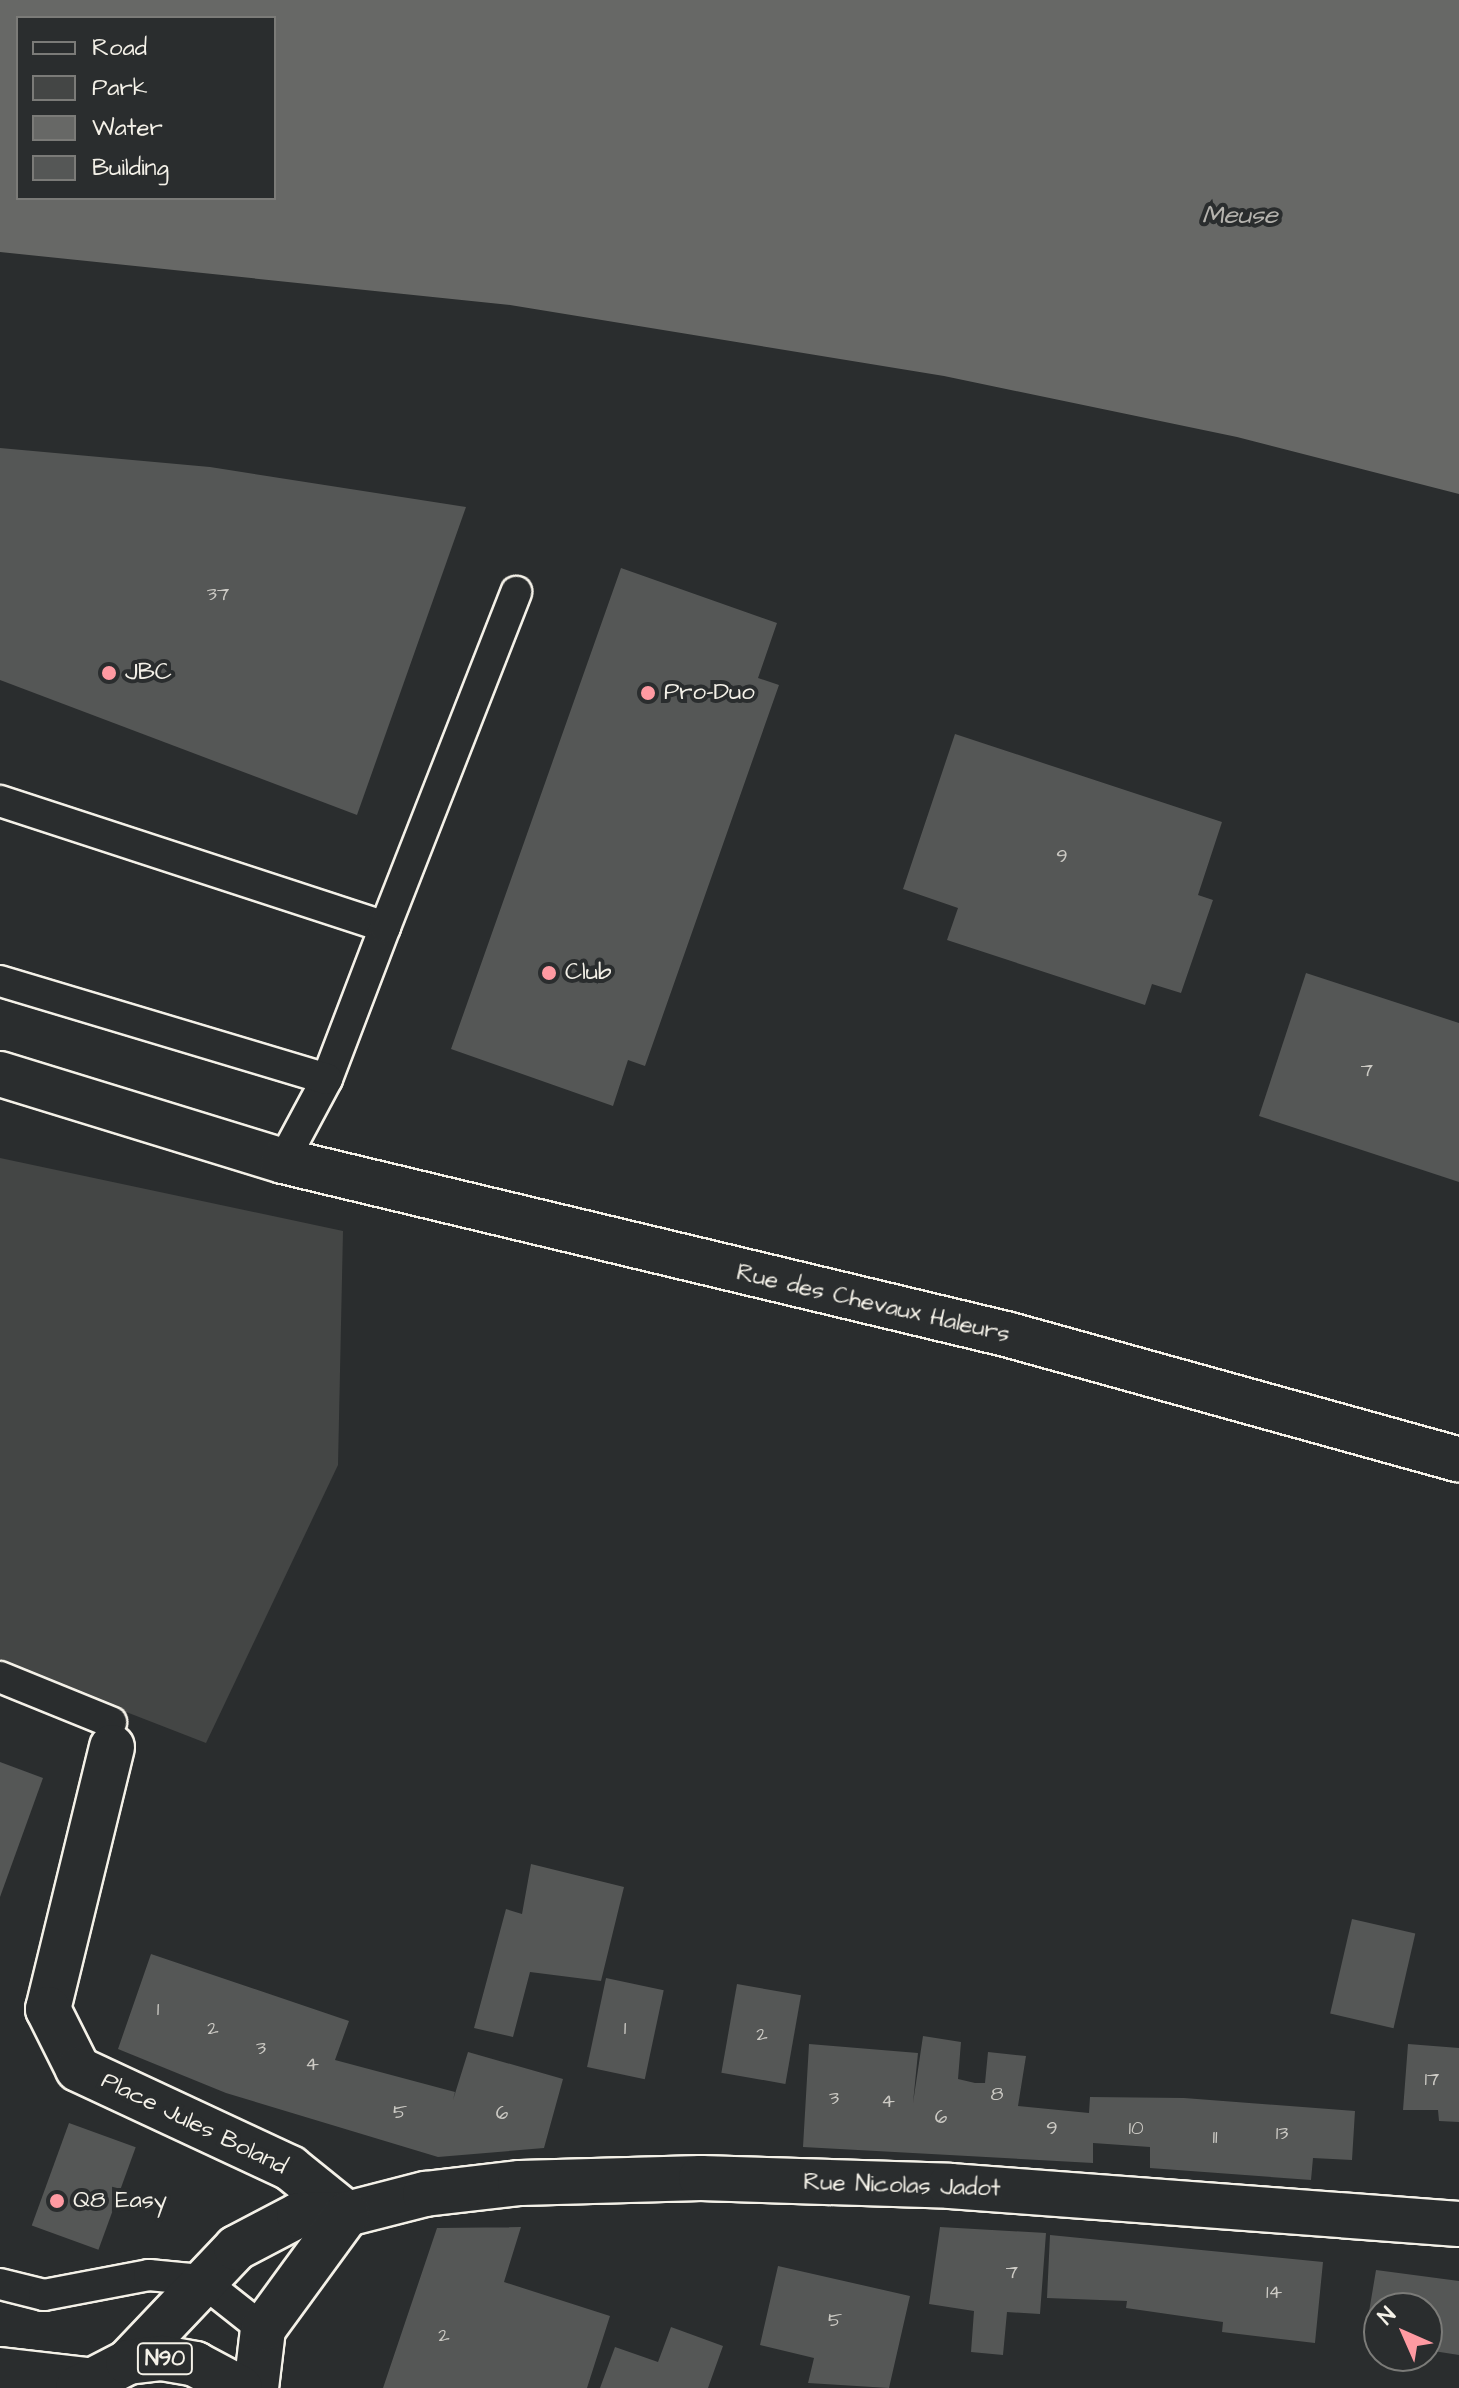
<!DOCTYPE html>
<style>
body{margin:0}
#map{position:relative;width:1459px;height:2388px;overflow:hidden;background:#2a2d2e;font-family:"Architects Daughter",sans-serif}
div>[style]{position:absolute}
.green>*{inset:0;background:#444645}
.water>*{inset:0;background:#676866}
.building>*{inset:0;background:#555756;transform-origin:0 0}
.roads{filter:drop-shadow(2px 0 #f4f1e8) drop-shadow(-2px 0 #f4f1e8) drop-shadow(0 2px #f4f1e8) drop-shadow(0 -2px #f4f1e8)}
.service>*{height:30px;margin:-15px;padding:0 15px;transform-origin:15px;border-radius:15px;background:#2a2d2e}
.minor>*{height:44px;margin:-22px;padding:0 22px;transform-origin:22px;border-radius:22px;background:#2a2d2e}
.primary>*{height:44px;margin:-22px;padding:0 22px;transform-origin:22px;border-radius:22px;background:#2a2d2e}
.dots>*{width:22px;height:22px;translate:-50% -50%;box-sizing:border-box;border:4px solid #2a2d2e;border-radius:50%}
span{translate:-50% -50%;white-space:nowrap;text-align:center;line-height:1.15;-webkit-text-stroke:8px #2a2d2e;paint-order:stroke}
.number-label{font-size:20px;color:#cccac4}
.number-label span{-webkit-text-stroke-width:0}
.shield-label span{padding:2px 6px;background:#2a2d2e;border:2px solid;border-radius:6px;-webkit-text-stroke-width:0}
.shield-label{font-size:22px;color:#f4f1e8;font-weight:700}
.poi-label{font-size:24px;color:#f4f1e8}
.left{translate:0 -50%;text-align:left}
.street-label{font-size:24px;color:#f4f1e8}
.water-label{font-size:26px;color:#b5b3ae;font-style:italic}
.legend{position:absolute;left:16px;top:16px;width:260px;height:184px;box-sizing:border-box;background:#2a2d2e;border:2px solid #7b7b78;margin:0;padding:10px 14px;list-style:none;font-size:24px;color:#f4f1e8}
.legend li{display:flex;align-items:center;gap:16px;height:40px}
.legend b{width:40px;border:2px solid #7b7b78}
.north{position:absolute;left:1363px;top:2292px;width:80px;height:80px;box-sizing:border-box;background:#2a2d2e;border:2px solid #7b7b78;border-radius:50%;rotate:315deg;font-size:22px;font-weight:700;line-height:32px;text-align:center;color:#f4f1e8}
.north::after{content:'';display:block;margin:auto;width:28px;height:36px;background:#ff9aa2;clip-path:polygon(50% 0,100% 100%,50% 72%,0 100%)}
</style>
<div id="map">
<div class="green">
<i style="clip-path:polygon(0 1158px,343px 1231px,338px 1465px,206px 1743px,0 1663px)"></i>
</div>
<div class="water">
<i style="clip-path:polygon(evenodd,0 0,1459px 0,1459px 494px,1237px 437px,944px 376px,510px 305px,0 252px,0 0,18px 18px,274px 18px,274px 198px,18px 198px,18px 18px)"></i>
</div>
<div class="building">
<i style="clip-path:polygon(0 448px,210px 467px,466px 507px,357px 815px,0 680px)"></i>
<i style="clip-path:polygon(621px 568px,777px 623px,758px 678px,779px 685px,645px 1066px,628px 1060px,613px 1106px,451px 1049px)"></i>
<i style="clip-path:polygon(955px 734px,1222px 822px,1198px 895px,1213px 900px,1181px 993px,1152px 984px,1145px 1005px,947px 940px,958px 908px,903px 889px)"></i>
<i style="clip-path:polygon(1306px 973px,1459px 1023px,1459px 1182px,1259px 1116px)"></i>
<i style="clip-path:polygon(0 1762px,43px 1778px,0 1897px)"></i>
<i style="clip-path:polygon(531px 1864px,624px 1887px,601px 1981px,530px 1972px,513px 2037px,474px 2028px,506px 1909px,522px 1914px)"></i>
<i style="left:1352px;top:1919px;width:65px;height:97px;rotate:13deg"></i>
<i style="clip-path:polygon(151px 1954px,349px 2021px,335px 2060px,455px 2092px,453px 2100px,468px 2052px,563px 2079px,544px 2148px,438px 2157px,226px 2093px,118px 2049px)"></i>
<i style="left:606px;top:1978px;width:59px;height:91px;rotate:12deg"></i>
<i style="left:737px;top:1984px;width:65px;height:90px;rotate:10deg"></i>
<i style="clip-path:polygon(923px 2036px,961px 2042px,958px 2079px,975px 2083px,985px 2083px,988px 2052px,1026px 2056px,1018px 2106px,1089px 2113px,1090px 2097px,1184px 2098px,1355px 2111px,1352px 2160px,1313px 2158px,1311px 2180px,1150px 2168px,1150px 2147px,1093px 2143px,1093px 2163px,803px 2147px,809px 2044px,918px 2053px,913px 2103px)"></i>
<i style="clip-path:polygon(1408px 2044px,1459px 2048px,1459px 2122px,1439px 2121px,1438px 2110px,1403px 2110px)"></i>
<i style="left:69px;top:2123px;width:71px;height:109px;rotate:20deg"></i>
<i style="clip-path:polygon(521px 2227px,504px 2282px,610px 2316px,587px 2388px,383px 2388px,437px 2228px)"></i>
<i style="clip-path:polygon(940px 2227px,1046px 2233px,1040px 2314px,1007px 2312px,1003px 2355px,971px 2352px,974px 2311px,929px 2304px)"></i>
<i style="clip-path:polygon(1050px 2235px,1323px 2262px,1315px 2343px,1222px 2332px,1223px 2322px,1126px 2308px,1127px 2301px,1047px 2298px)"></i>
<i style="clip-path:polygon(778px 2266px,910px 2296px,889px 2388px,808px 2383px,814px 2358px,760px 2345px)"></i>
<i style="clip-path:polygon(1376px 2270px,1459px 2281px,1459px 2355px,1427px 2350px,1427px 2308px,1379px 2308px,1379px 2344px,1364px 2342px)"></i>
<i style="clip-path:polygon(671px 2327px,723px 2346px,708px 2388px,600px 2388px,615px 2347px,658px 2362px)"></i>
</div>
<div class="roads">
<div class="service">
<i style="left:0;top:801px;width:405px;rotate:18.1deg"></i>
<i style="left:385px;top:927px;width:163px;rotate:110.9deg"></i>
<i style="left:327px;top:1079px;width:93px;rotate:118.2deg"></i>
<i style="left:385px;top:927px;width:360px;rotate:-68.6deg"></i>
<i style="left:0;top:981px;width:341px;rotate:16.7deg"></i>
<i style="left:0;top:1677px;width:120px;rotate:22.1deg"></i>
<i style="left:0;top:2284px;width:45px;rotate:14deg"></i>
<i style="left:44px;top:2295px;width:107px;rotate:-10.8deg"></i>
<i style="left:149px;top:2275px;width:52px;rotate:5.5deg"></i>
<i style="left:201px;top:2280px;width:79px;rotate:38.3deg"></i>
</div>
<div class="minor">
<i style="left:0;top:1074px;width:296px;rotate:17.1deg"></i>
<i style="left:283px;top:1161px;width:743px;rotate:13.46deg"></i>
<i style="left:1006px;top:1334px;width:470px;rotate:15.5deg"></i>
<i style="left:112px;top:1747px;width:270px;rotate:103.7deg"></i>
<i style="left:48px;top:2009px;width:67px;rotate:63.4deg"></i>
<i style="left:78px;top:2069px;width:234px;rotate:25deg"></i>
<i style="left:290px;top:2168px;width:73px;rotate:38.9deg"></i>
<i style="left:128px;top:2362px;width:157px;rotate:-46.5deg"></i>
<i style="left:236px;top:2248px;width:71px;rotate:-27.6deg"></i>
<i style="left:299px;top:2215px;width:48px;rotate:-1.2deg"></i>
<i style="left:347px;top:2214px;width:81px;rotate:-14.4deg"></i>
<i style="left:425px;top:2194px;width:96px;rotate:-6.6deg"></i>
<i style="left:520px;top:2183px;width:181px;rotate:-1.6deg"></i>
<i style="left:701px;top:2178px;width:249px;rotate:1.8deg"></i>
<i style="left:950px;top:2186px;width:510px;rotate:4.27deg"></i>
<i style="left:256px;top:2388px;width:59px;rotate:-83.2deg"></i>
<i style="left:263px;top:2329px;width:142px;rotate:-53.9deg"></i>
</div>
<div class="primary">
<i style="left:0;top:2370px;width:88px;rotate:6.6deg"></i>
<i style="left:78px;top:2388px;width:56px;rotate:-27.5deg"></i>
<i style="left:128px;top:2362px;width:34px;rotate:-7deg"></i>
<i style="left:162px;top:2358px;width:34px;rotate:10deg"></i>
<i style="left:195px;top:2364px;width:51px;rotate:28.1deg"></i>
</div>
</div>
<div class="dots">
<i style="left:109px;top:673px;background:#ff9aa2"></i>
<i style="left:648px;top:693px;background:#ff9aa2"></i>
<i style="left:549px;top:973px;background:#ff9aa2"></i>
<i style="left:57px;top:2201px;background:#ff9aa2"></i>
</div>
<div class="number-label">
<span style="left:218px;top:594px">37</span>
<span style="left:1062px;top:856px">9</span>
<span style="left:1367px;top:1070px">7</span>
<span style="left:158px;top:2009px">1</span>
<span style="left:213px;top:2028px">2</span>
<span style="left:625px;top:2028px">1</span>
<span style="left:762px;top:2034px">2</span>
<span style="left:261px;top:2048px">3</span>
<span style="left:312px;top:2064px">4</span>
<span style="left:1432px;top:2079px">17</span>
<span style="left:997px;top:2094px">8</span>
<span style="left:834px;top:2098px">3</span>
<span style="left:888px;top:2101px">4</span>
<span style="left:400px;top:2112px">5</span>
<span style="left:502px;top:2113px">6</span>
<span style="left:941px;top:2117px">6</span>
<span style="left:1052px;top:2128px">9</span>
<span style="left:1136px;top:2128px">10</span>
<span style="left:1282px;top:2133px">13</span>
<span style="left:1215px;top:2137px">11</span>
<span style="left:1012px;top:2272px">7</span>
<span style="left:1274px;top:2292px">14</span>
<span style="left:835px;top:2320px">5</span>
<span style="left:444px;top:2335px">2</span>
</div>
<div class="shield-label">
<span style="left:165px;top:2359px">N90</span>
</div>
<div class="poi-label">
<span class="left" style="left:125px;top:673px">JBC</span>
<span class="left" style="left:664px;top:693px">Pro-Duo</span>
<span class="left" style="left:565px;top:973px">Club</span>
<span class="left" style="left:73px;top:2201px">Q8 Easy</span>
</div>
<div class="street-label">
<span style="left:873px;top:1304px;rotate:13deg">Rue des Chevaux Haleurs</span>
<span style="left:194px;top:2124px;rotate:26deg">Place Jules Boland</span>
<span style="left:902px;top:2186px;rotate:2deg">Rue Nicolas Jadot</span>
</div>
<div class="water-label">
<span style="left:1240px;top:216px">Meuse</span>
</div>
<ul class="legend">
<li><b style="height:10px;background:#2a2d2e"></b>Road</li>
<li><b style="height:22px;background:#444645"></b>Park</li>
<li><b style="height:22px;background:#676866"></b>Water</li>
<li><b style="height:22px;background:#555756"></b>Building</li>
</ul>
<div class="north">N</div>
</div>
